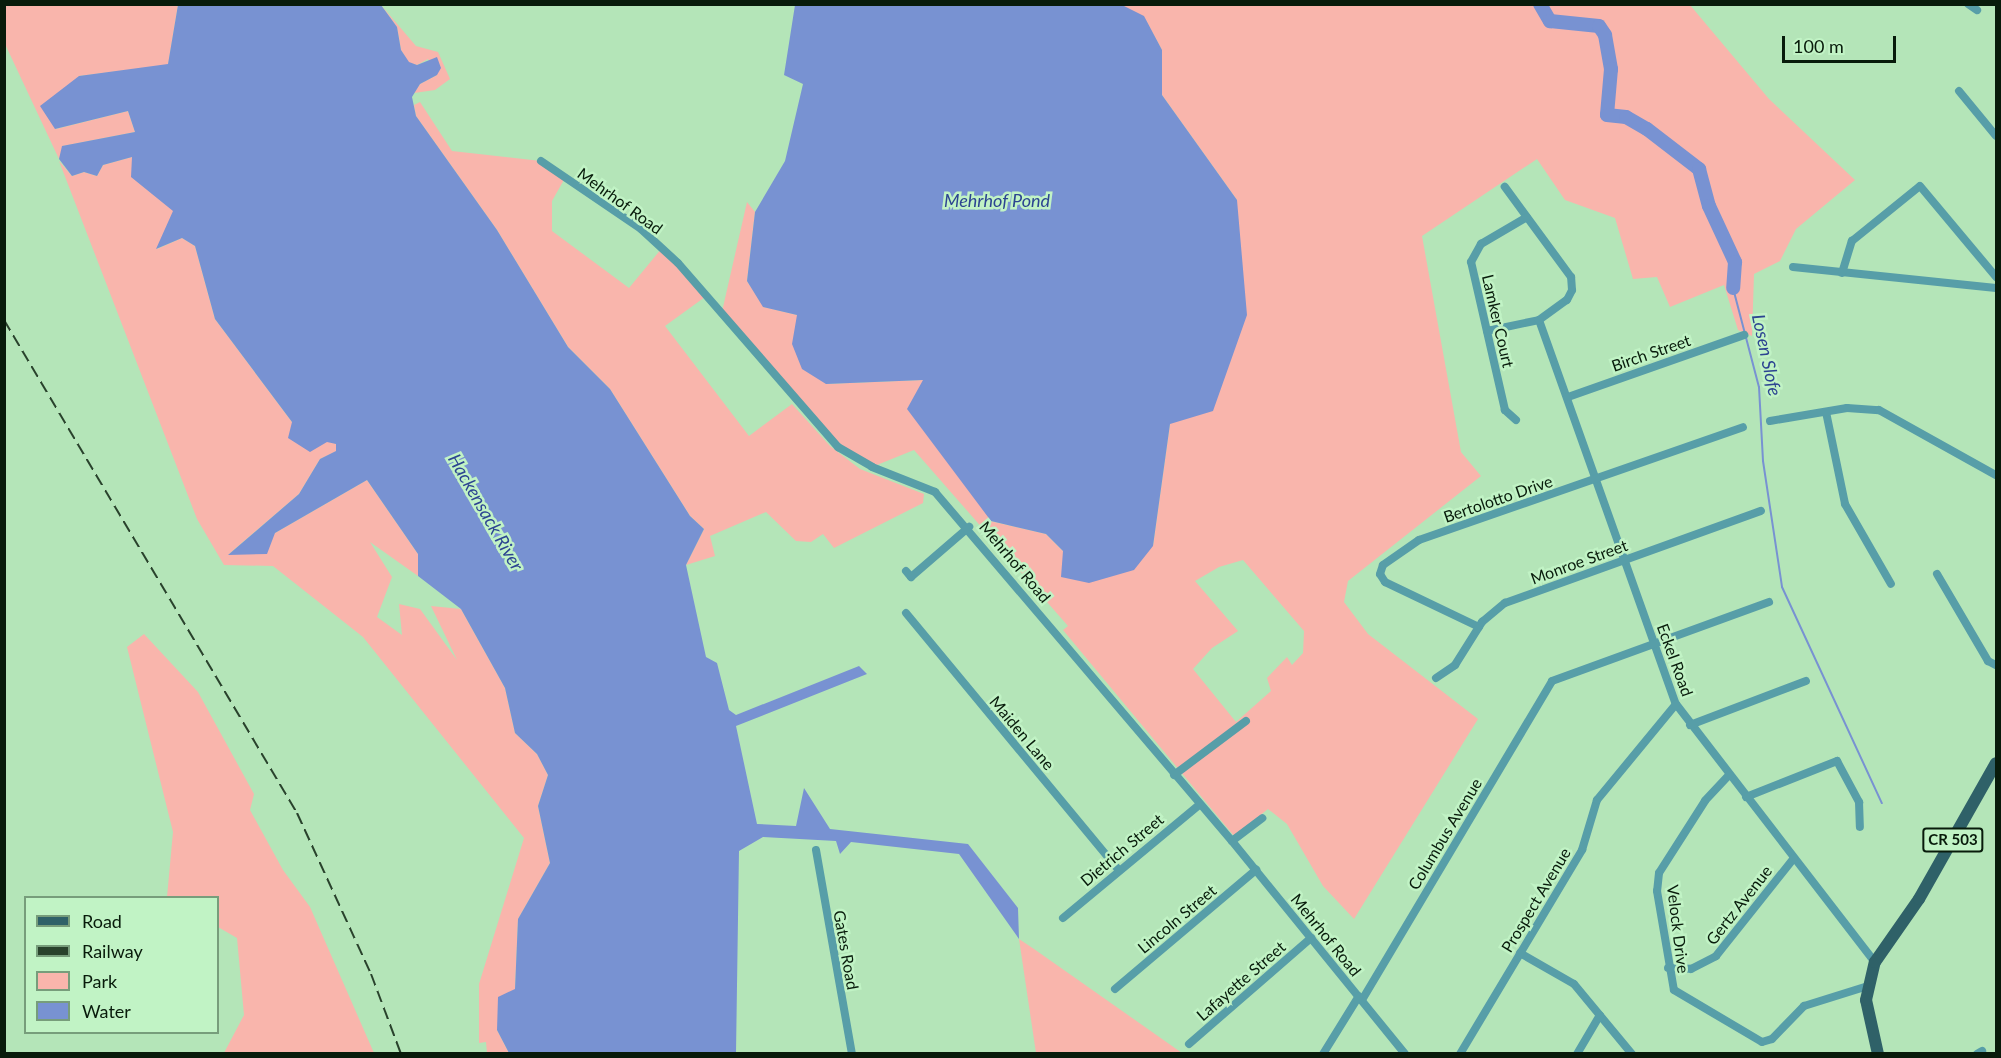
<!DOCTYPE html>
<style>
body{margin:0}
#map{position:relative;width:2001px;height:1058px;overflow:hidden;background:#b4e5b8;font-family:Lato,sans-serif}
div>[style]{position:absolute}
.green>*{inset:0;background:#f9b5ac}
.water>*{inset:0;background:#7892d2}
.stream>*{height:2px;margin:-1px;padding:0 1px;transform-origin:1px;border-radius:1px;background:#7892d2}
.river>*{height:14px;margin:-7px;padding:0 7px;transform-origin:7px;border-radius:7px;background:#7892d2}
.street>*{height:8px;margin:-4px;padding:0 4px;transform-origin:4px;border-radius:4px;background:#579ea8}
.primary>*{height:12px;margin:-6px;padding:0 6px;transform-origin:6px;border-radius:6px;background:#2f6168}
.rail>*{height:2px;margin-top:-1px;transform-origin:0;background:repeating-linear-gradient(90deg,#29422c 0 12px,transparent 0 18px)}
span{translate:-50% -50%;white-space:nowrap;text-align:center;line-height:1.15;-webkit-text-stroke:5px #c1f3c5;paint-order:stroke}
.shield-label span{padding:2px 4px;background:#c1f3c5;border:2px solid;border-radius:4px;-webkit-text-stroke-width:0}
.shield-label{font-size:15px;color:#081b0b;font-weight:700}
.street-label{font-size:16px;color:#081b0b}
.water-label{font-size:18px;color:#2c4491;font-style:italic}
.frame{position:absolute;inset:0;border:6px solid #081b0b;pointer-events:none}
.legend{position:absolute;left:24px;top:896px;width:195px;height:138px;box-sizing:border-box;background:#c1f3c5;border:2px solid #779d7b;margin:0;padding:8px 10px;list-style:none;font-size:18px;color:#081b0b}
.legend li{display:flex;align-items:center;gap:12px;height:30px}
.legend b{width:30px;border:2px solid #779d7b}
.scale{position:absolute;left:1782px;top:36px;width:114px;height:27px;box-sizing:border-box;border:3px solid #081b0b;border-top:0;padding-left:8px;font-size:18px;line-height:21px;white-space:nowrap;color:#081b0b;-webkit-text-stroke:4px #c1f3c5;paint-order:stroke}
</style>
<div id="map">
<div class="green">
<i style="clip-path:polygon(4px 5px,178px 5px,168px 65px,79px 76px,56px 129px,128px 111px,135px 132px,63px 146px,59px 159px,5px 44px)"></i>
<i style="clip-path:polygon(381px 5px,416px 46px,438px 52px,450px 79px,435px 90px,414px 93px,420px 84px,437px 75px,428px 59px,417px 65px,409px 63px,401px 50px,397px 27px)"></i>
<i style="clip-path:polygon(evenodd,1120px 5px,1690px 5px,1769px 99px,1855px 180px,1796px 229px,1780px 261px,1754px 274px,1752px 336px,1738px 330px,1724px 285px,1670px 307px,1657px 277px,1633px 279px,1615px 218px,1565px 200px,1537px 159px,1422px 236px,1461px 452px,1481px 476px,1348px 581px,1344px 602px,1368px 634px,1478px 719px,1354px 919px,1323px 886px,1287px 824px,1268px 809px,1234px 836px,1063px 630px,1068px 626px,914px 450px,872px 467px,838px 447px,721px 316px,747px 202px,755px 212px,747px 281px,764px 307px,797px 315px,826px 384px,923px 380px,990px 521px,1046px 534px,1063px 551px,1153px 546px,1170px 424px,1237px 200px,1162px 95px,1162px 50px,1144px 17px,1120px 5px,1243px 560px,1304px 631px,1303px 653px,1292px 665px,1287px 657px,1267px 678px,1271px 691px,1236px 722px,1193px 669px,1212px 648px,1238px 631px,1195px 581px,1219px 567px,1243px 560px)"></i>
<i style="clip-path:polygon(420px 102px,452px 151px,541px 161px,565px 178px,552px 201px,552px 231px,629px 288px,662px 248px,705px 297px,665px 326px,749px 436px,792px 404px,830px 446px,860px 469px,924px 494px,923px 503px,834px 548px,823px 534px,811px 542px,796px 541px,766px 512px,710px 536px,715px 556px,686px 565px,704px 529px,690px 516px,610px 389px,568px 347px,497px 230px,416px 116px,414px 105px)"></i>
<i style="clip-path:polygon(132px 157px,132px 177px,174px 211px,157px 249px,182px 238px,195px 246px,215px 319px,292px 422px,336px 444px,337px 451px,320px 459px,299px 494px,229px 554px,275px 533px,367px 480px,418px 554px,418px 576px,370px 542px,392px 577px,377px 617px,402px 635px,399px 604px,420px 609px,457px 660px,431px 606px,461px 609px,505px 688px,515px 733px,537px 754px,548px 775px,538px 806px,550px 863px,518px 919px,515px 989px,497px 1030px,509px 1053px,487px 1053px,486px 1042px,479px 1043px,479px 984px,524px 838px,363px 637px,273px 566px,224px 565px,197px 519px,59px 161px,72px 176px,84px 172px,97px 176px,103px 165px)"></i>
<i style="clip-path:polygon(144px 634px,198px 692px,254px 794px,250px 810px,283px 870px,310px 907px,374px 1053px,224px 1053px,244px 1015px,237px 938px,218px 927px,218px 898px,167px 897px,173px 832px,127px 647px)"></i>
<i style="clip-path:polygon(1019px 939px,1034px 949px,1182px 1053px,1036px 1053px)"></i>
</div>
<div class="water">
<i style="clip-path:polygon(178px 5px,381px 5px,397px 27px,401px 50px,409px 62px,417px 65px,437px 57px,441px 68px,437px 75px,420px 84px,412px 97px,416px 116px,497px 230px,568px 347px,610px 389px,690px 516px,704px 529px,686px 565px,706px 657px,717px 663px,729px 710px,736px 715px,859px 666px,867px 674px,736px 726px,757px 824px,796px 826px,804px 788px,830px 829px,968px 844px,1018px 908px,1019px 939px,959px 854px,851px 842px,840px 854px,836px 841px,763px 837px,739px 851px,736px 1053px,509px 1053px,497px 1030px,498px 997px,515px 989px,518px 919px,550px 863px,538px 806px,548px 775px,537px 754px,515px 733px,505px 688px,461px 609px,418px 576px,418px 554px,367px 480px,275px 533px,267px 554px,228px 555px,299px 494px,320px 459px,336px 451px,336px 444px,327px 442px,310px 452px,288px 438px,292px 422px,215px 319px,195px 246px,182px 238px,156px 249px,173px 211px,131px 177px,132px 157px,103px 165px,97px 176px,84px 172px,72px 176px,59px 159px,62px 146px,135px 132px,128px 111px,55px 129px,40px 106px,79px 76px,168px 64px)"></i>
<i style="clip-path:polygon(795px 5px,1120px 4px,1144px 16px,1162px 50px,1162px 95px,1237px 200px,1247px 315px,1213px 411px,1170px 424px,1153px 546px,1134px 570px,1089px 583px,1061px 577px,1063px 551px,1046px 534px,991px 521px,907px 409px,923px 380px,826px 384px,802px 369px,792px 344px,797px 315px,763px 307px,747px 281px,755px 212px,785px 161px,803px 84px,784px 75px)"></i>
</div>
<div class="stream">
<i style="left:1733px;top:288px;width:102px;rotate:75.3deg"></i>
<i style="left:1759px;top:387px;width:74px;rotate:86.9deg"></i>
<i style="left:1763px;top:461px;width:127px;rotate:81.4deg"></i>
<i style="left:1782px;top:587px;width:238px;rotate:65.2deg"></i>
</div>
<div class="river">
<i style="left:1540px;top:4px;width:20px;rotate:60deg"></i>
<i style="left:1550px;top:21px;width:49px;rotate:5.8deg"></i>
<i style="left:1599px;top:26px;width:11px;rotate:56deg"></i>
<i style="left:1605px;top:35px;width:35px;rotate:80deg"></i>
<i style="left:1611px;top:69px;width:46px;rotate:95deg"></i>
<i style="left:1607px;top:115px;width:19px;rotate:6deg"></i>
<i style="left:1626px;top:117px;width:24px;rotate:30deg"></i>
<i style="left:1647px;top:129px;width:66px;rotate:37.6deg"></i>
<i style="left:1699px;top:169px;width:38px;rotate:75deg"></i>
<i style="left:1709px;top:206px;width:62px;rotate:65.1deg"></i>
<i style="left:1735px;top:262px;width:26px;rotate:94deg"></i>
</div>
<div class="street">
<i style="left:1968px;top:4px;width:11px;rotate:34deg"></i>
<i style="left:1959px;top:91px;width:58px;rotate:50.6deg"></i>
<i style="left:541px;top:161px;width:121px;rotate:34.2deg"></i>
<i style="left:641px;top:229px;width:50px;rotate:42.6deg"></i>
<i style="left:678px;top:263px;width:244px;rotate:49deg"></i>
<i style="left:838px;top:447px;width:39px;rotate:30deg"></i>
<i style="left:872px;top:467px;width:68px;rotate:21.6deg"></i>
<i style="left:935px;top:492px;width:458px;rotate:49.6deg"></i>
<i style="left:1232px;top:841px;width:274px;rotate:50.9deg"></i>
<i style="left:1793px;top:267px;width:204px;rotate:5.9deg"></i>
<i style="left:1842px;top:273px;width:34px;rotate:-73deg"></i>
<i style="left:1852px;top:241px;width:87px;rotate:-39deg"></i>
<i style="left:1920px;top:186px;width:119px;rotate:50.1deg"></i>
<i style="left:1539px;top:320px;width:408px;rotate:70.4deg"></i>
<i style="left:1676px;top:704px;width:326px;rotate:52.4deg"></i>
<i style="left:1487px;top:331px;width:53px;rotate:-11.9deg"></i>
<i style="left:1539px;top:320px;width:34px;rotate:-36deg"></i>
<i style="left:1567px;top:300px;width:11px;rotate:-63deg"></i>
<i style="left:1572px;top:290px;width:13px;rotate:-94deg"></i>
<i style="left:1571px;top:277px;width:112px;rotate:-126.3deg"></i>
<i style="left:1568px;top:397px;width:187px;rotate:-19.4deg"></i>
<i style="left:1826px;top:412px;width:94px;rotate:78.3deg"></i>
<i style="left:1845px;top:504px;width:92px;rotate:60.1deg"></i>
<i style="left:1516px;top:420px;width:15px;rotate:-138deg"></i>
<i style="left:1505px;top:410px;width:152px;rotate:-102.9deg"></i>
<i style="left:1471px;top:262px;width:21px;rotate:-61deg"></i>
<i style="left:1481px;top:244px;width:53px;rotate:-30.4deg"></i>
<i style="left:1770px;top:421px;width:78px;rotate:-9.6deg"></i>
<i style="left:1847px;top:408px;width:32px;rotate:4deg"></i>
<i style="left:1879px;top:410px;width:134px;rotate:29.1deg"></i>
<i style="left:906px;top:571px;width:8px;rotate:50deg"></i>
<i style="left:911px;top:577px;width:77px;rotate:-40.8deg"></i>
<i style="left:1937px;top:574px;width:101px;rotate:59.6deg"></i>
<i style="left:1988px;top:661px;width:9px;rotate:27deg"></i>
<i style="left:906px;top:613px;width:332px;rotate:50.4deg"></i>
<i style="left:1479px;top:627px;width:104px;rotate:-154.4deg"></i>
<i style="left:1385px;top:582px;width:9px;rotate:-122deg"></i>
<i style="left:1380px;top:574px;width:9px;rotate:-72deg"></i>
<i style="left:1383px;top:565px;width:44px;rotate:-34.8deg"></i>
<i style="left:1419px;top:540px;width:343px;rotate:-19.2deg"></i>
<i style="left:1436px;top:678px;width:23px;rotate:-34deg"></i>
<i style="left:1455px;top:665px;width:51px;rotate:-57.9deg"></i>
<i style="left:1482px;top:622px;width:30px;rotate:-40deg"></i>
<i style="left:1505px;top:603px;width:272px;rotate:-19.8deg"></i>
<i style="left:1690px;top:725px;width:124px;rotate:-20.8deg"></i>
<i style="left:1174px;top:775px;width:90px;rotate:-36.9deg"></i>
<i style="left:1729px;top:775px;width:35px;rotate:133deg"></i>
<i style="left:1705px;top:801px;width:85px;rotate:122.6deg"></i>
<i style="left:1659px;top:873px;width:18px;rotate:96deg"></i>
<i style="left:1657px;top:891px;width:100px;rotate:80.3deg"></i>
<i style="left:1674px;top:990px;width:102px;rotate:30.6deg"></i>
<i style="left:1762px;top:1042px;width:10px;rotate:-17deg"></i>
<i style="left:1772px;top:1039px;width:46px;rotate:-45.9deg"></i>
<i style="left:1804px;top:1006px;width:67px;rotate:-17.4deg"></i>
<i style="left:1746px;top:797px;width:98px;rotate:-21.6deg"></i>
<i style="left:1837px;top:761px;width:47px;rotate:61.8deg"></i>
<i style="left:1859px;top:802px;width:25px;rotate:88deg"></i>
<i style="left:1232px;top:841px;width:38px;rotate:-37deg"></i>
<i style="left:816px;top:850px;width:207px;rotate:80deg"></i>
<i style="left:1063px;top:918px;width:177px;rotate:-39.7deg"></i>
<i style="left:1520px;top:953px;width:62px;rotate:29.9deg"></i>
<i style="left:1574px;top:984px;width:91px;rotate:50.4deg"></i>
<i style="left:1668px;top:968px;width:23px;rotate:2deg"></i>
<i style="left:1691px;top:969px;width:28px;rotate:-27deg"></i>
<i style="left:1716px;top:956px;width:125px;rotate:-51.5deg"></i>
<i style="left:1115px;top:989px;width:185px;rotate:-40.2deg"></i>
<i style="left:1362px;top:1000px;width:371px;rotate:-59.2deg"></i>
<i style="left:1552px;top:681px;width:231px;rotate:-20deg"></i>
<i style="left:1189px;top:1044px;width:162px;rotate:-41deg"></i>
<i style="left:1323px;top:1054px;width:68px;rotate:-58.2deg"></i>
<i style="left:1460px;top:1054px;width:238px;rotate:-59.1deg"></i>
<i style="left:1582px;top:850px;width:52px;rotate:-73.3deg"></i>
<i style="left:1597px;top:800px;width:124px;rotate:-50.5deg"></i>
<i style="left:1577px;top:1054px;width:45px;rotate:-59.5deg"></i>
<i style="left:1977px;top:1054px;width:6px;rotate:-31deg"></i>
</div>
<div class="primary">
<i style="left:1878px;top:1054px;width:55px;rotate:-102.5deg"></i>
<i style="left:1866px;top:1000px;width:39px;rotate:-77deg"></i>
<i style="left:1875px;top:962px;width:77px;rotate:-55.1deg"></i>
<i style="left:1919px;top:899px;width:156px;rotate:-60.5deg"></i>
</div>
<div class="rail">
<i style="left:4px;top:320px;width:573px;rotate:59.28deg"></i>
<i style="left:297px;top:813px;width:177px;rotate:65.3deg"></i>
<i style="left:371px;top:974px;width:85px;rotate:69.4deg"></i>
</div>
<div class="shield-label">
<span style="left:1953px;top:840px">CR 503</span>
</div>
<div class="street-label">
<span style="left:620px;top:201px;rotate:36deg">Mehrhof Road</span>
<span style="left:1498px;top:321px;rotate:77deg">Lamker Court</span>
<span style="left:1651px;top:353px;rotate:-19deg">Birch Street</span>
<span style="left:1498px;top:499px;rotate:-19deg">Bertolotto Drive</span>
<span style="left:1015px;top:562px;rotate:50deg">Mehrhof Road</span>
<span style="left:1579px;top:562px;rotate:-20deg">Monroe Street</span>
<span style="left:1675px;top:660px;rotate:70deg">Eckel Road</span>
<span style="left:1022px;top:733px;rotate:50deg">Maiden Lane</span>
<span style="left:1445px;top:834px;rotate:-59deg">Columbus Avenue</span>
<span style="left:1122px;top:850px;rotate:-40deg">Dietrich Street</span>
<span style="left:1536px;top:900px;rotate:-59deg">Prospect Avenue</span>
<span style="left:1739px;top:905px;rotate:-52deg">Gertz Avenue</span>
<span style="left:1177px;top:919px;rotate:-40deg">Lincoln Street</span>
<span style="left:1678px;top:929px;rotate:83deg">Velock Drive</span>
<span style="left:1326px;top:935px;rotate:51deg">Mehrhof Road</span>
<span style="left:846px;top:950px;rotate:80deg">Gates Road</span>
<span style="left:1241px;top:981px;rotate:-41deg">Lafayette Street</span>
</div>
<div class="water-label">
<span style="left:997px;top:200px">Mehrhof Pond</span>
<span style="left:1767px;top:355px;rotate:78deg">Losen Slofe</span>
<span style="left:486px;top:512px;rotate:60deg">Hackensack River</span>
</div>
<div class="frame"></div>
<ul class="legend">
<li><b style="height:8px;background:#2f6168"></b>Road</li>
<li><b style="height:8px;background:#29422c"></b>Railway</li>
<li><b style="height:16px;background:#f9b5ac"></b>Park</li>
<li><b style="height:16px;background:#7892d2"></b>Water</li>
</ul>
<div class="scale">100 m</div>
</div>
